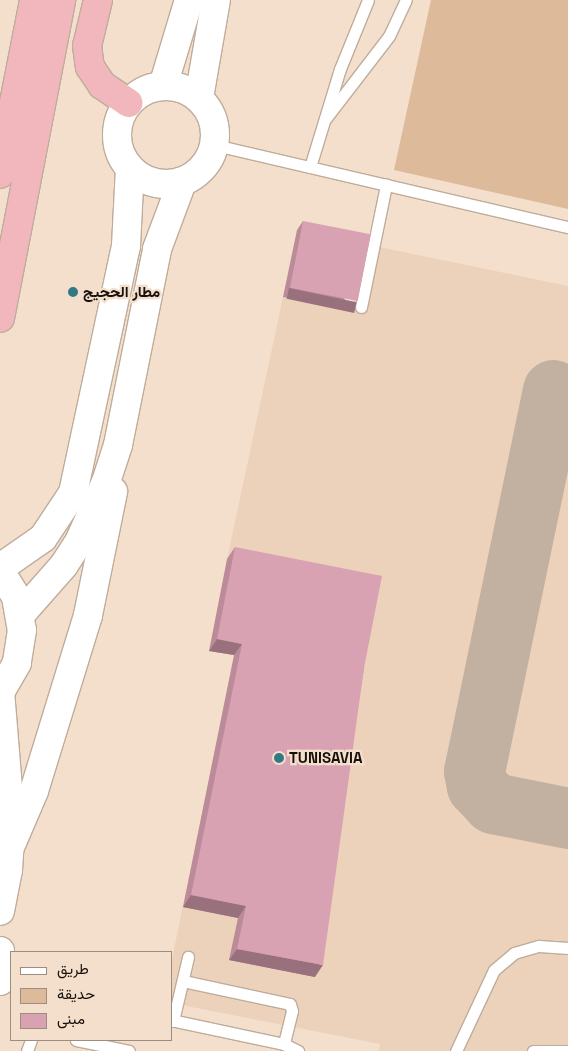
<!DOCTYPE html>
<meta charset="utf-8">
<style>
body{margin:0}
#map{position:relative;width:568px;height:1051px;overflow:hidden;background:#f4dfcd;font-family:"Space Grotesk",Vazirmatn,sans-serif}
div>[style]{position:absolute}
.built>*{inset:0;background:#ecd2ba}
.green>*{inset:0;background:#dcba9a}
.taxiway>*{height:61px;margin:-30.5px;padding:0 30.5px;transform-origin:30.5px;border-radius:30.5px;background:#c2b0a1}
.roads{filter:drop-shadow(1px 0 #bfac9b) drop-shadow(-1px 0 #bfac9b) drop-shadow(0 1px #bfac9b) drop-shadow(0 -1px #bfac9b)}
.lane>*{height:11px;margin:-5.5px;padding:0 5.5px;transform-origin:5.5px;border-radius:5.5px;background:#fff}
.secondary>*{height:28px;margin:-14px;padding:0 14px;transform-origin:14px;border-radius:14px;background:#fff}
.secondary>.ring{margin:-14px;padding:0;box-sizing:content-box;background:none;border:28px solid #fff;border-radius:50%}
.highway>*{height:28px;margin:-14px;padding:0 14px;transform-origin:14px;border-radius:14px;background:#f2b7bc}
.wall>*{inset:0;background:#bb8b9a}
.shaded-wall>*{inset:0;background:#98717d;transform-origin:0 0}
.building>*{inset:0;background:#d9a2b3;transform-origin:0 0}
.dots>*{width:14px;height:14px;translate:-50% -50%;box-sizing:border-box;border:2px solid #f4dfcd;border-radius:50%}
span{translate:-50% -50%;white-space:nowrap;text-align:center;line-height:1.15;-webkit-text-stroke:4.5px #f4dfcd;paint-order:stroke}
.poi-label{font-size:15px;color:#18110b;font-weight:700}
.left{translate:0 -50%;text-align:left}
.legend{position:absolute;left:10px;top:951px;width:162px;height:90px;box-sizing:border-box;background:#f4dfcd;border:1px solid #9c8d7f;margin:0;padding:6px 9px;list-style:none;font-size:15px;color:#18110b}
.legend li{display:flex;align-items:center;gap:10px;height:25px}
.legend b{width:25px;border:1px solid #9c8d7f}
</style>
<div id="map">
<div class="built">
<i style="clip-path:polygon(365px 244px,568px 286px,568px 1051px,379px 1051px,380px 1044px,171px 1003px,171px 964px,234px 656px,227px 559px,283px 297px,351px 311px)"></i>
</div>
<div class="green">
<i style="clip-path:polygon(431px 0,568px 0,568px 209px,394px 170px)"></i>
</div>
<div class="taxiway">
<i style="left:553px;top:390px;width:389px;rotate:101.7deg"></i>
<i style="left:474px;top:771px;width:15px;rotate:79deg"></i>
<i style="left:477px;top:786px;width:23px;rotate:47deg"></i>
<i style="left:493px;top:803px;width:76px;rotate:11.3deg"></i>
</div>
<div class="roads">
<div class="lane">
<i style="left:326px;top:118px;width:103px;rotate:-52.5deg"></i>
<i style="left:389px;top:36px;width:40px;rotate:-65deg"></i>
<i style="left:215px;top:145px;width:362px;rotate:13.1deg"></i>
<i style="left:310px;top:167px;width:102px;rotate:-73deg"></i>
<i style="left:340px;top:69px;width:74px;rotate:-67.9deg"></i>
<i style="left:361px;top:307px;width:125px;rotate:-78.4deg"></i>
<i style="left:183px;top:981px;width:109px;rotate:12.1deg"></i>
<i style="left:290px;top:1004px;width:7px;rotate:74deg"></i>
<i style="left:292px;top:1011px;width:34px;rotate:104deg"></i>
<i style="left:171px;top:1020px;width:116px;rotate:12deg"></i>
<i style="left:284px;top:1044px;width:16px;rotate:27deg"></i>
<i style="left:173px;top:1021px;width:66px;rotate:-76.8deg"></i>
<i style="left:76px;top:1040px;width:54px;rotate:11.7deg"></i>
<i style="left:27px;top:1051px;width:12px;rotate:-70deg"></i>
<i style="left:456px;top:1051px;width:89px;rotate:-64.9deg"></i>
<i style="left:494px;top:970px;width:26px;rotate:-40deg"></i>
<i style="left:514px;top:953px;width:26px;rotate:-16deg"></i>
<i style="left:539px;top:946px;width:29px;rotate:4deg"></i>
<i style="left:533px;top:1051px;width:35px"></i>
</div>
<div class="secondary">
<i class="ring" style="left:117px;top:86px;width:70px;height:70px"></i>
<i style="left:163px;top:86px;width:90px;rotate:-73.2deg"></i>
<i style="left:199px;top:98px;width:99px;rotate:-80.2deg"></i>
<i style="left:0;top:568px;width:52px;rotate:-34.9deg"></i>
<i style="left:43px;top:538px;width:54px;rotate:-56.3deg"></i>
<i style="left:73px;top:493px;width:253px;rotate:-77.9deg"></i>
<i style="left:126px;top:246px;width:78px;rotate:-87.1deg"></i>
<i style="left:0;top:571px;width:31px;rotate:58deg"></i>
<i style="left:16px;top:597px;width:34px;rotate:80deg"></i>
<i style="left:22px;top:630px;width:33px;rotate:99deg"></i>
<i style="left:17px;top:663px;width:34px;rotate:120deg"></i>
<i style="left:21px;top:614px;width:65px;rotate:-48.7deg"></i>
<i style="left:64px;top:565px;width:27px;rotate:-57deg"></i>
<i style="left:79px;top:542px;width:66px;rotate:-65.8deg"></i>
<i style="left:106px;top:482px;width:39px;rotate:-72deg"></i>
<i style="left:118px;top:445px;width:200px;rotate:-78.7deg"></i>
<i style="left:157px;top:249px;width:72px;rotate:-69.5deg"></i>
<i style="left:10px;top:847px;width:61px;rotate:-66.8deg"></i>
<i style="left:34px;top:791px;width:184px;rotate:-72.9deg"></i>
<i style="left:88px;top:615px;width:126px;rotate:-78.5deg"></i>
<i style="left:0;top:911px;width:42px;rotate:-79deg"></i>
<i style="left:8px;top:870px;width:45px;rotate:-86.2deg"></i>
<i style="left:11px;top:825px;width:133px;rotate:-94.7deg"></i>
<i style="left:0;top:951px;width:30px;rotate:90deg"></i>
</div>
<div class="highway">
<i style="left:98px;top:0;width:47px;rotate:103.4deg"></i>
<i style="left:87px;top:46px;width:21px;rotate:82deg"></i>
<i style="left:90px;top:67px;width:22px;rotate:56deg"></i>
<i style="left:102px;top:85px;width:32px;rotate:34deg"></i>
<i style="left:0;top:174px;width:177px;rotate:-78.9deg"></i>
<i style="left:0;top:318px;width:324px;rotate:-79.1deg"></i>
</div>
</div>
<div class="wall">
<i style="clip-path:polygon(303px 221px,351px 311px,283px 297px,297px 230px)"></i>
<i style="clip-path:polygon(235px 547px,364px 668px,315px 977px,229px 960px,238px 918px,183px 907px,234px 655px,209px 651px,227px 559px)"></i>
</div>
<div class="shaded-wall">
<i style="left:289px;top:288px;width:69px;height:11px;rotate:12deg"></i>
<i style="clip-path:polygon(217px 639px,242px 644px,234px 655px,209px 651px)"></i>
<i style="clip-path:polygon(191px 895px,246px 906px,238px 918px,183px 907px)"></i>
<i style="clip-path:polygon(237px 949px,323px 965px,315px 977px,229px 960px)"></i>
</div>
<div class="building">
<i style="left:303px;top:221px;width:69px;height:68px;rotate:11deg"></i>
<i style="clip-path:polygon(235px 547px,382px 576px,364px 668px,323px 965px,237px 949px,246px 906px,191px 895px,242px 644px,217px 639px)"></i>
</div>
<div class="dots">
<i style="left:73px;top:292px;background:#327984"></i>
<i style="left:279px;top:758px;background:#327984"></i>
</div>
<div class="poi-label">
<span class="left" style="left:83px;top:292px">مطار الحجيج</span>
<span class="left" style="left:289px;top:758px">TUNISAVIA</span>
</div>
<ul class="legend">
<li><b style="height:6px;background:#fff"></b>طريق</li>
<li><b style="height:14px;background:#dcba9a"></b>حديقة</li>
<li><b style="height:14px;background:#d9a2b3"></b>مبنى</li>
</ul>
</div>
